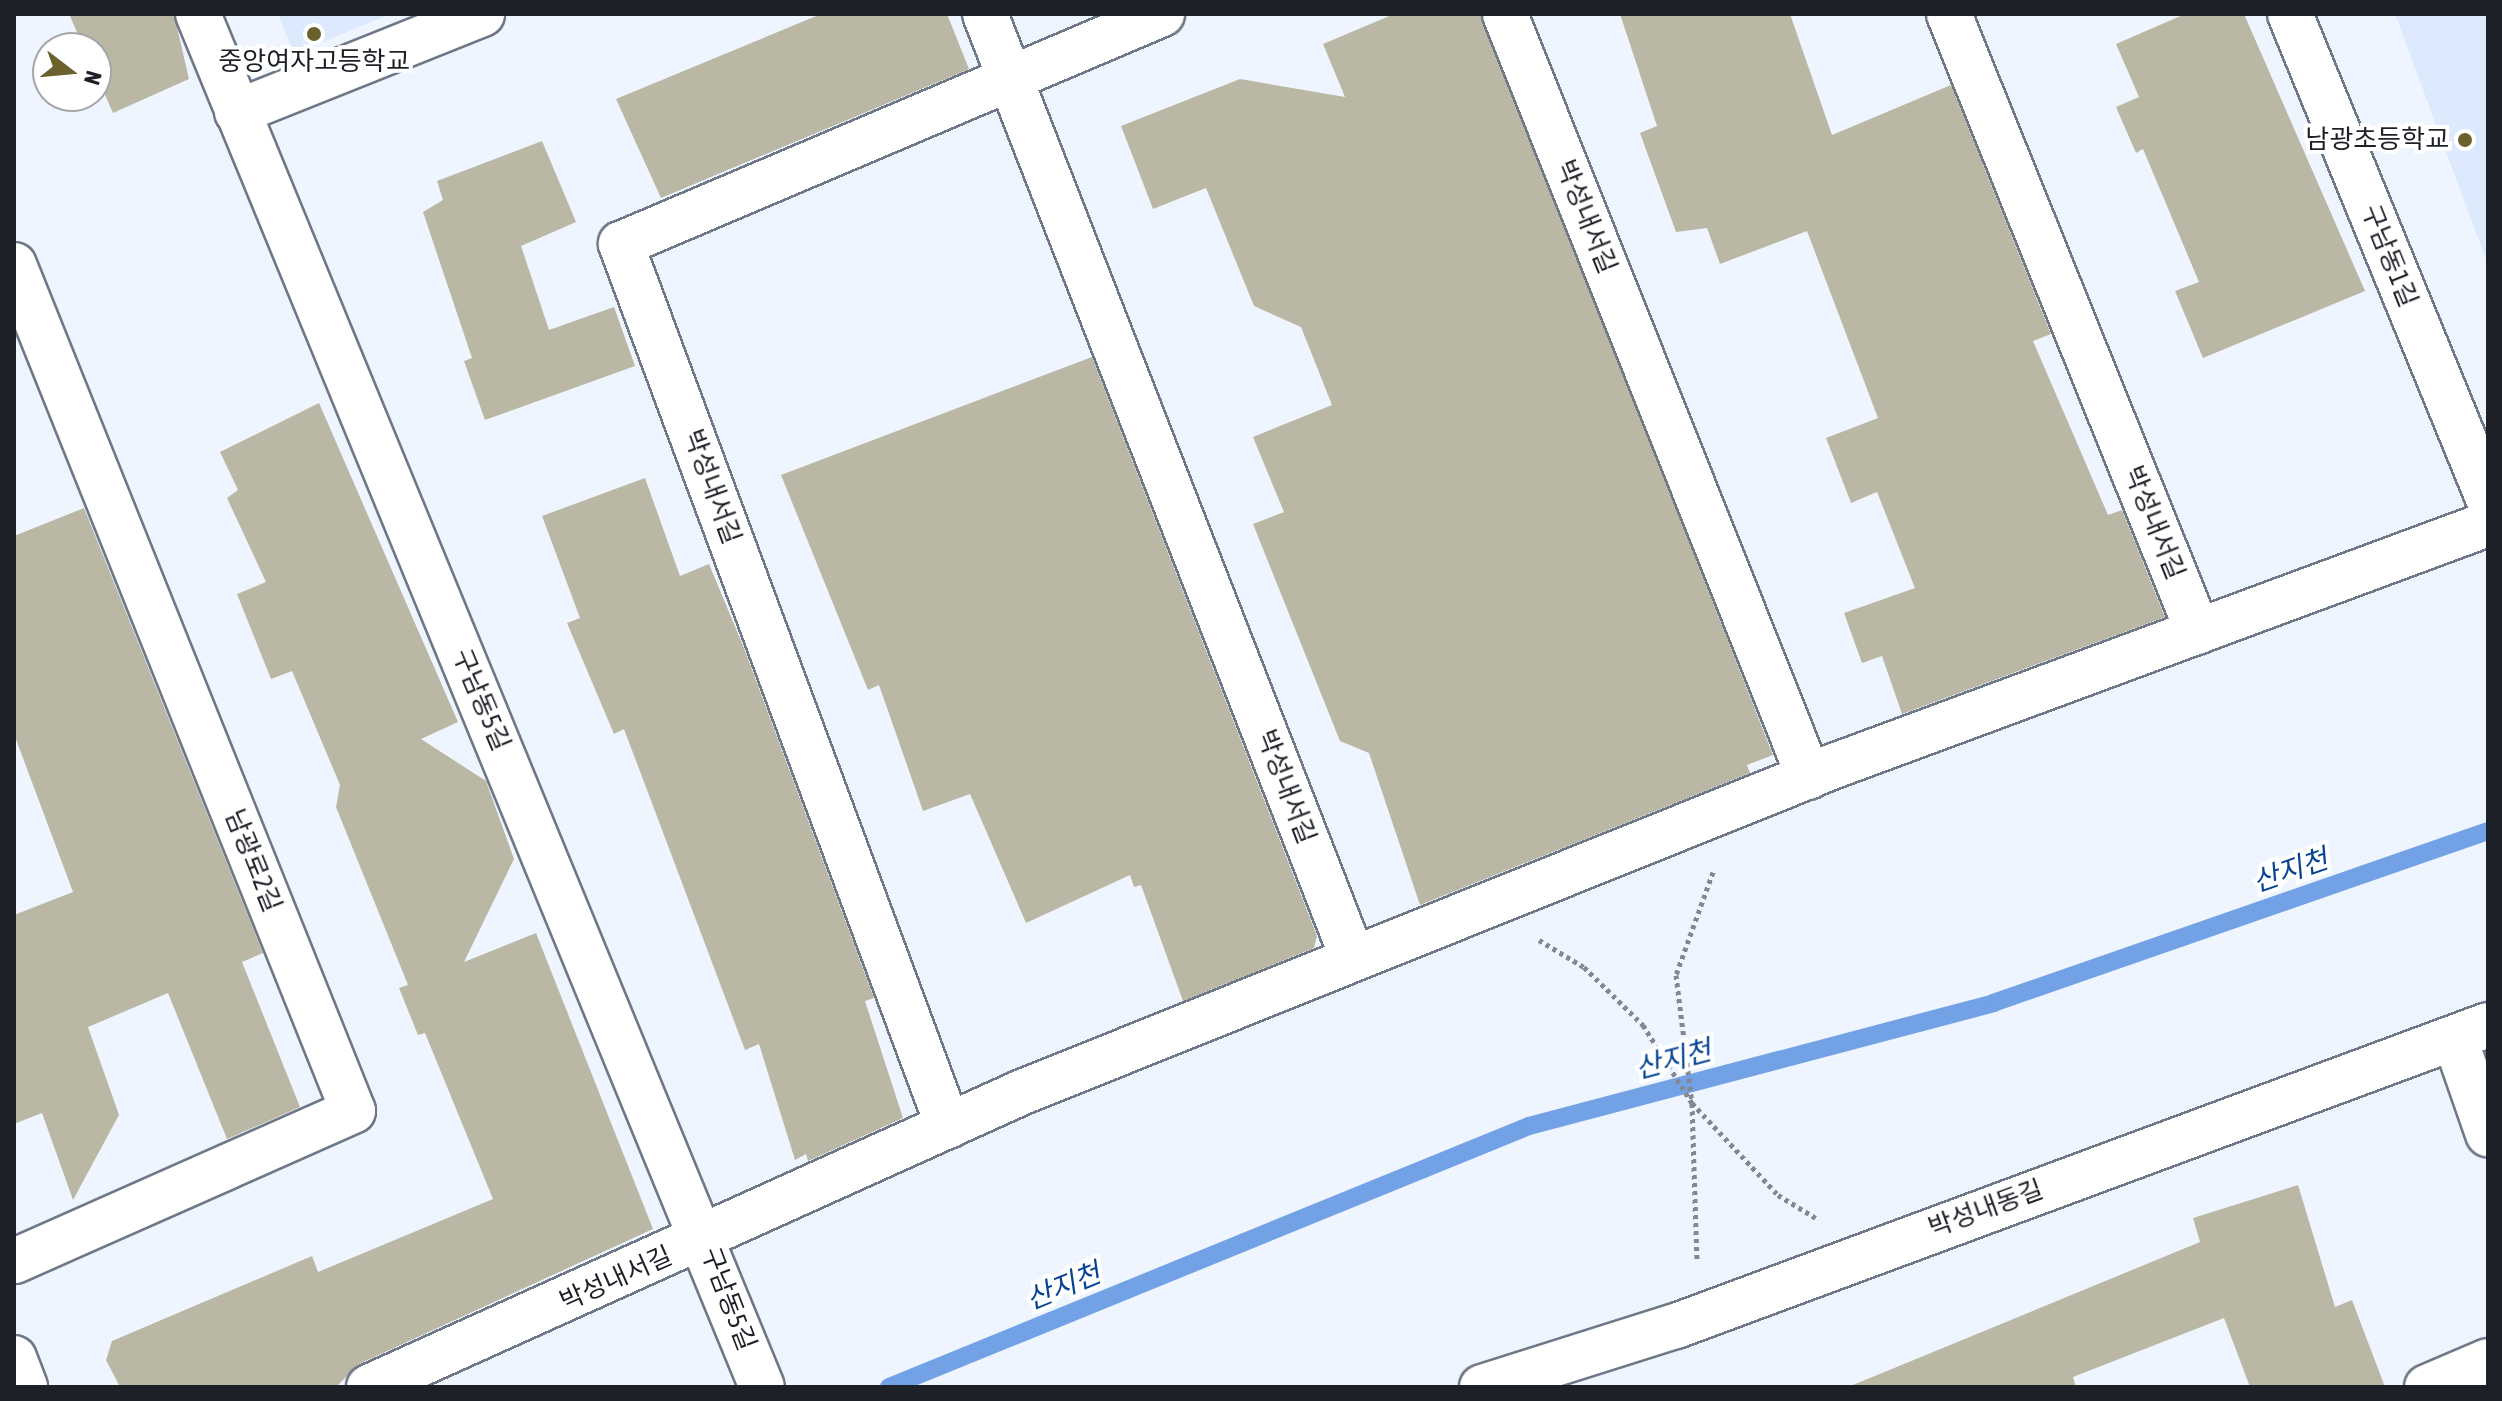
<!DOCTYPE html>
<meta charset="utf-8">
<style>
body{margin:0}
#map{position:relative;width:2502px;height:1401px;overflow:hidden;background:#eef5ff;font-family:"Asap Condensed","Noto Sans KR",sans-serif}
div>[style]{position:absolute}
.built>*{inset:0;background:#dde9fc}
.stream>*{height:18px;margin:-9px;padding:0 9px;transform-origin:9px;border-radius:9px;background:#73a1e5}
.building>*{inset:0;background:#bab8a5}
.path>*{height:5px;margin-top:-2.5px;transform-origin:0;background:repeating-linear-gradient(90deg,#838890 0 4px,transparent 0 8px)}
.roads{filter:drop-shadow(2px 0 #6e7887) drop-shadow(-2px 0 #6e7887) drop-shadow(0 2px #6e7887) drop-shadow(0 -2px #6e7887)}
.minor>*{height:44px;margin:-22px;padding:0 22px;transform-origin:22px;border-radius:22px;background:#fff}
.dots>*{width:22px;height:22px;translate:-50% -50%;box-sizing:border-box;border:4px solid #fff;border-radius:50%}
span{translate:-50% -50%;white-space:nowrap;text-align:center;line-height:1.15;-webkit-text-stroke:8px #fff;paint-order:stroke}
.poi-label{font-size:26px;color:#1d2127}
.right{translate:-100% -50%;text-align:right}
.street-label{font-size:26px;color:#1d2127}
.water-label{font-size:28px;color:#064493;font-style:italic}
.frame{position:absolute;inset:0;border:16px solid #1d2127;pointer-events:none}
.north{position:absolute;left:32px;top:32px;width:80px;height:80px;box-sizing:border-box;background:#fff;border:2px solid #a5a6a9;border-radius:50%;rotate:106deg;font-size:22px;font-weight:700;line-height:32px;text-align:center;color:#1d2127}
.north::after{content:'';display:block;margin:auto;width:28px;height:36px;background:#6a612d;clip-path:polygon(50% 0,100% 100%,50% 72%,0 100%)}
</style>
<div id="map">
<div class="built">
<i style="clip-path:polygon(278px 14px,390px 14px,294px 54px)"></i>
<i style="clip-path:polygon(2395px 14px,2488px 14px,2488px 265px)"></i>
</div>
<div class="stream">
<i style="left:889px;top:1387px;width:691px;rotate:-22.19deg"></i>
<i style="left:1529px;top:1126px;width:480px;rotate:-14.8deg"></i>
<i style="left:1993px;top:1003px;width:524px;rotate:-19.16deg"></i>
</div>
<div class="building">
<i style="clip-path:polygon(69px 14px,174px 14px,189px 79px,113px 113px,96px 74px,96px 48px,84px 48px)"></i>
<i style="clip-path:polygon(821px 14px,947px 14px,969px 69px,661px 198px,616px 99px)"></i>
<i style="clip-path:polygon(1394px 14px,1481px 14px,1773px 755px,1747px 765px,1750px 773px,1420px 905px,1369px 753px,1340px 741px,1253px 524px,1284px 512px,1253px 437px,1332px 405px,1301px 327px,1254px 306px,1206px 188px,1153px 209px,1121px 126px,1240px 79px,1345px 97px,1323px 44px)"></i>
<i style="clip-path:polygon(1620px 14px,1790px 14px,1832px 135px,1951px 85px,2051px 334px,2033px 341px,2108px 515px,2122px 510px,2165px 617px,1902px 714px,1882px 656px,1862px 663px,1844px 613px,1915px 588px,1877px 492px,1851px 503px,1826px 438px,1878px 418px,1807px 231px,1720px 264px,1707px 228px,1676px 232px,1640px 133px,1657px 126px)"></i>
<i style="clip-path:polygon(2185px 14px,2244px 14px,2365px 291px,2203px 358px,2175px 291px,2199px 282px,2143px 149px,2136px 153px,2116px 107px,2139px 97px,2116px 44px)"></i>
<i style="clip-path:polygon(542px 141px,576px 222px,521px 246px,549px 330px,614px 307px,635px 366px,485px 420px,464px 361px,472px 358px,423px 212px,443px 200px,437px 181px)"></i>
<i style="clip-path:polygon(1092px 357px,1317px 936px,1314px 948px,1183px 1001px,1141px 885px,1134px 887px,1130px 875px,1026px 923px,970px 794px,923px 811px,879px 685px,868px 690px,781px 475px)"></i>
<i style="clip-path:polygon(319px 403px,458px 722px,421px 739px,486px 781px,514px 859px,464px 962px,536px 933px,653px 1229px,359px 1364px,336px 1387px,120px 1387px,106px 1360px,112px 1341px,312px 1256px,318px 1272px,493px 1199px,425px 1033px,418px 1035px,399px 988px,408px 985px,336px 807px,340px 785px,292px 671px,271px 679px,237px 594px,266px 582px,227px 498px,238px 490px,220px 452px)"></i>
<i style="clip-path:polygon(645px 478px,680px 576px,709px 564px,744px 648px,874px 998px,865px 1001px,903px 1118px,808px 1161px,806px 1154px,795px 1160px,759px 1044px,745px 1050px,624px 729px,614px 734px,567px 623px,580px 618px,542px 516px)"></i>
<i style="clip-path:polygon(84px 508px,263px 953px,242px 962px,300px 1107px,227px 1139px,168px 993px,88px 1027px,119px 1115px,73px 1200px,42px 1113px,14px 1124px,14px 915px,73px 892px,14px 734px,14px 536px)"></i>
<i style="clip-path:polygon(2298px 1185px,2335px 1307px,2352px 1300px,2385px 1387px,2250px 1387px,2224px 1318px,2073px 1377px,2076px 1387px,1848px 1387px,2200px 1242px,2193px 1218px)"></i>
</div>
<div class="path">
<i style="left:1713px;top:872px;width:109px;rotate:109.8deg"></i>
<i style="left:1676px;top:975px;width:129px;rotate:82.9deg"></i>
<i style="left:1692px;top:1103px;width:126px;rotate:46.9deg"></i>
<i style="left:1778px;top:1195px;width:44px;rotate:31.2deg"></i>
<i style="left:1539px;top:940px;width:52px;rotate:31deg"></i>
<i style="left:1584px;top:967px;width:83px;rotate:44.5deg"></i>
<i style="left:1643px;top:1025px;width:92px;rotate:57.9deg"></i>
<i style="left:1692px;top:1103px;width:159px;rotate:88.2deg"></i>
</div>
<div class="roads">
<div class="minor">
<i style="left:198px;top:14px;width:1484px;rotate:67.67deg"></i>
<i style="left:985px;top:14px;width:1014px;rotate:68.72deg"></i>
<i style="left:1505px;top:14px;width:821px;rotate:68.28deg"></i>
<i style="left:1949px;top:14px;width:666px;rotate:68.05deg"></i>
<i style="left:2290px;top:14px;width:523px;rotate:67.75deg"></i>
<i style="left:237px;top:112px;width:264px;rotate:-21.8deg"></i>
<i style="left:14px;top:265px;width:911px;rotate:68.16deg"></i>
<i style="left:353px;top:1111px;width:371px;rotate:156.1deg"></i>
<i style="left:2455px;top:1039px;width:101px;rotate:70.8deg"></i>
<i style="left:948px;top:1126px;width:941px;rotate:-110.34deg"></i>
<i style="left:621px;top:244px;width:588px;rotate:-23.03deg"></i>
<i style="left:14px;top:1358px;width:31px;rotate:69deg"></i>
<i style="left:369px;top:1387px;width:714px;rotate:-24.3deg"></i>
<i style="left:1020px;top:1093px;width:877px;rotate:-21.89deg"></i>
<i style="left:1834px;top:766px;width:697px;rotate:-20.31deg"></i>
<i style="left:1482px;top:1387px;width:203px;rotate:-17.5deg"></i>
<i style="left:1676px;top:1326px;width:866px;rotate:-20.34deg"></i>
<i style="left:2427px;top:1387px;width:66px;rotate:-23.1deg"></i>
</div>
</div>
<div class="dots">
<i style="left:314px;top:34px;background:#6a612d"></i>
<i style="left:2465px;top:140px;background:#6a612d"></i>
</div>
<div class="poi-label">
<span style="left:314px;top:62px">중앙여자고등학교</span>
<span class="right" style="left:2449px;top:140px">남광초등학교</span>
</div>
<div class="street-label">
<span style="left:1586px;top:217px;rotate:68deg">박성내서길</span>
<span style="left:2389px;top:256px;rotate:68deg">구남동1길</span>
<span style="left:712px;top:487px;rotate:70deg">박성내서길</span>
<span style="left:2154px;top:523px;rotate:68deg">박성내서길</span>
<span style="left:481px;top:700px;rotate:67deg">구남동5길</span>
<span style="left:1286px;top:787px;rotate:69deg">박성내서길</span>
<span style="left:253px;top:861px;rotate:68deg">남광로2길</span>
<span style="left:1986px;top:1209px;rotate:-20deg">박성내동길</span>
<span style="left:616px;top:1279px;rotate:-24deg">박성내서길</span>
<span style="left:728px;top:1299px;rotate:69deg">구남동5길</span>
</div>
<div class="water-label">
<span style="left:2290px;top:870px;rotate:-19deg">산지천</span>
<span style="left:1673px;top:1059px;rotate:-15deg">산지천</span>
<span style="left:1063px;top:1286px;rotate:-22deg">산지천</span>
</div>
<div class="frame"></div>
<div class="north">N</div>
</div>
